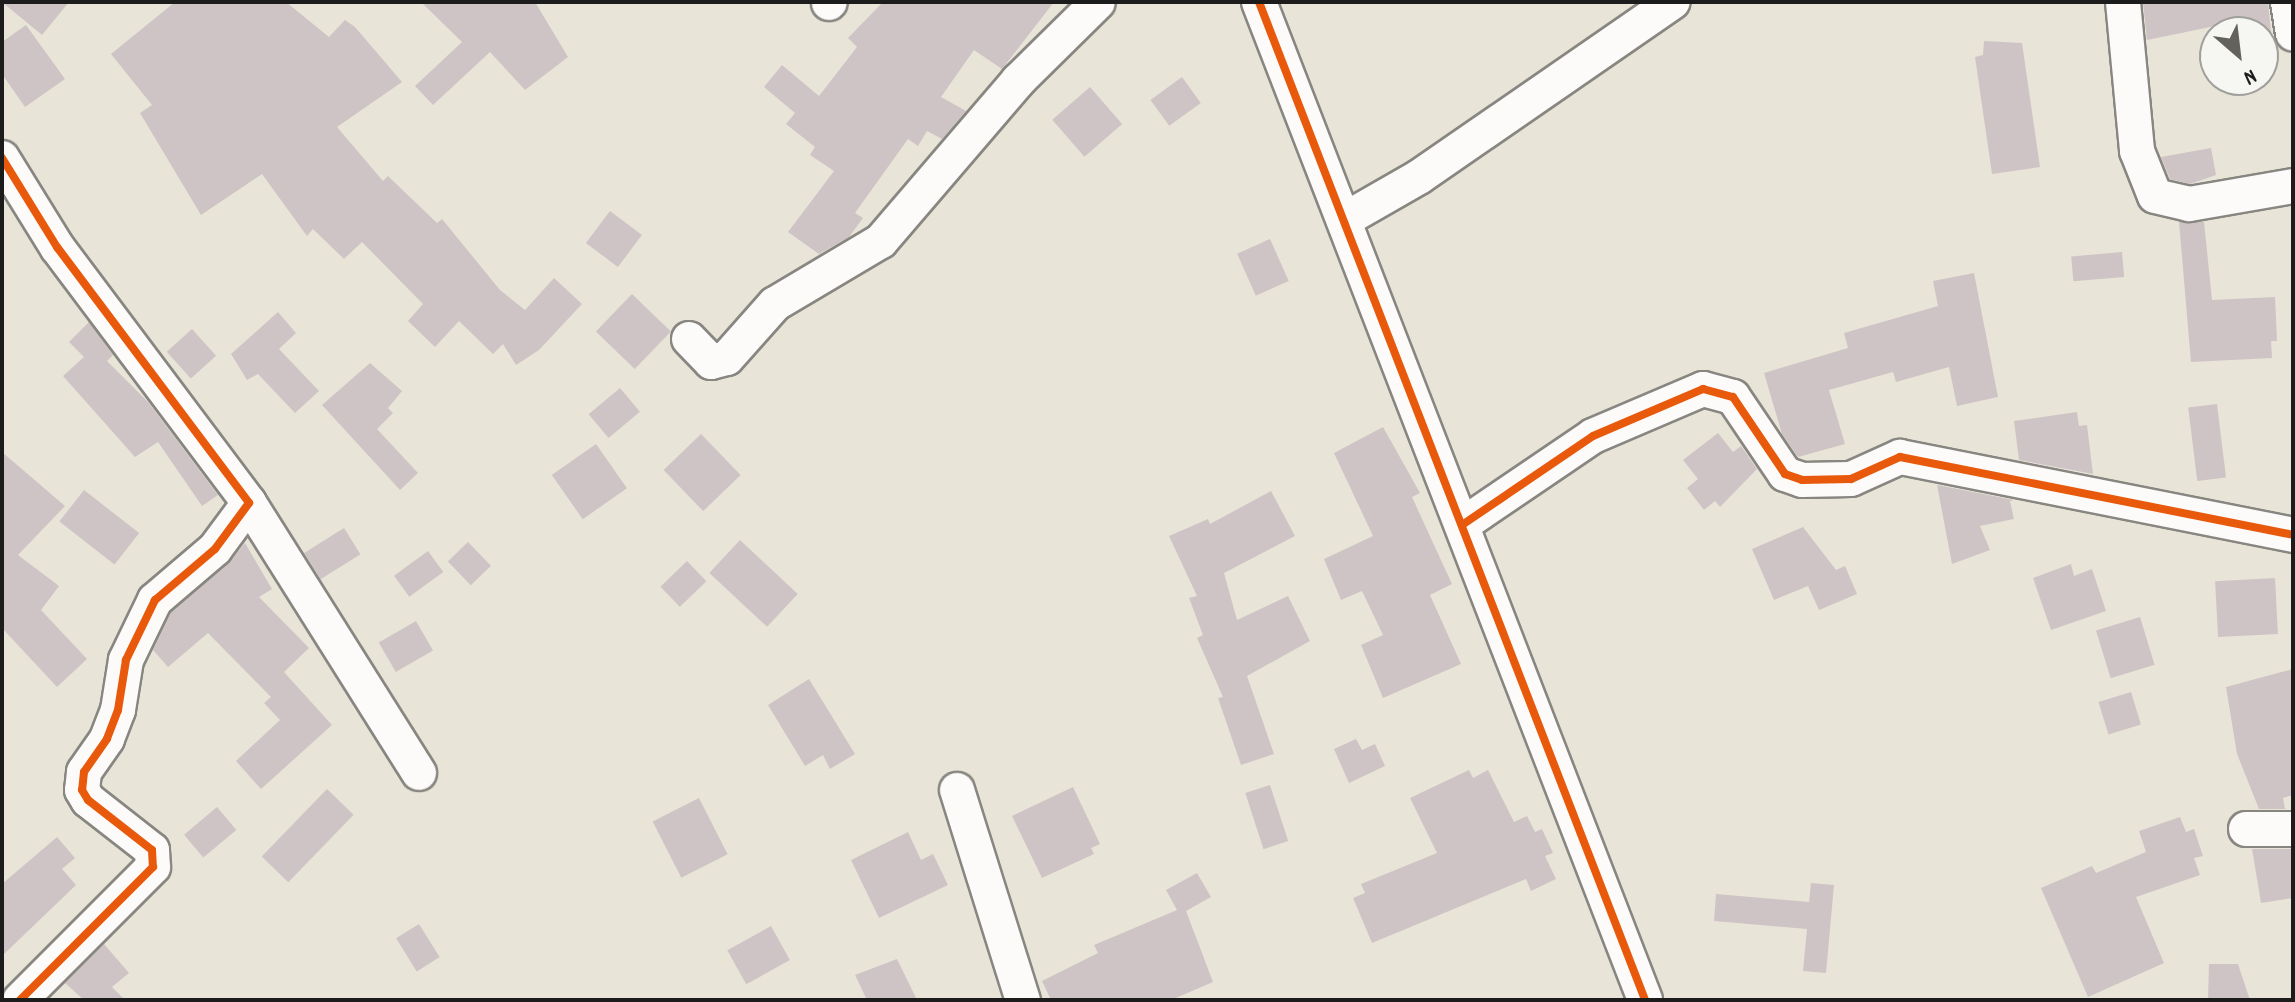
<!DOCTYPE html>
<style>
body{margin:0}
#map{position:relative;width:2295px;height:1002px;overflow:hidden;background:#e8e4d7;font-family:Dekko,sans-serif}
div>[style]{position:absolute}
.building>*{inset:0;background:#cfc4c5;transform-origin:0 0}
.roads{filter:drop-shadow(2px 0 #888680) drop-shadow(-2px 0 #888680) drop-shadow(0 2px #888680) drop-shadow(0 -2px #888680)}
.minor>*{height:34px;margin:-17px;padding:0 17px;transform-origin:17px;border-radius:17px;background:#fcfbf9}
.cycleway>*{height:8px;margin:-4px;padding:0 4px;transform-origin:4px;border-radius:4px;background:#e8590c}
span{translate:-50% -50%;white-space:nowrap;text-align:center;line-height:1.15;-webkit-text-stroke:6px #f6f6f2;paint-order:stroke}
.frame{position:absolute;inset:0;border:4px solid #1c1c1c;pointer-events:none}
.north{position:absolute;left:2199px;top:16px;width:80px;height:80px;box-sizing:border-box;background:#f6f6f2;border:2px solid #9f9f9c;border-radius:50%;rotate:152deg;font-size:22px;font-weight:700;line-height:32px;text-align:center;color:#1c1c1c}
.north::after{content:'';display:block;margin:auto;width:28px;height:36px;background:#63625d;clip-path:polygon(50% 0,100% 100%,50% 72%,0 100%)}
</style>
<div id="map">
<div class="building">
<i style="clip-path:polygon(2px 2px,69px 2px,42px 35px)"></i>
<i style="clip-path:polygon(175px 2px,286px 2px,329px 37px,345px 20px,355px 27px,402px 82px,337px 127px,383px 181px,388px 176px,437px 223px,442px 219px,500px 290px,525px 310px,554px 278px,582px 304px,539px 350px,516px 365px,503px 344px,493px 354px,459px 321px,435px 347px,408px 321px,423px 304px,362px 242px,344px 259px,313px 229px,307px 236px,262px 174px,201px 215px,140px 113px,152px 105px,111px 54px)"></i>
<i style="clip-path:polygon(421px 2px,535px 2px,568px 57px,525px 90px,490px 52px,433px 105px,415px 86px,462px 42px)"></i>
<i style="clip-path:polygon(883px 2px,1054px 2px,1002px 69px,974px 50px,941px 97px,966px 111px,942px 139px,927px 131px,918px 146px,908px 139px,855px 213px,863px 218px,849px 237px,819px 254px,788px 232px,834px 171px,810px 155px,815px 147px,786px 124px,795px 113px,764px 87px,782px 65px,819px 96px,857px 47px,848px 38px)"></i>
<i style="clip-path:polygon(2143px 2px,2268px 2px,2271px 32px,2232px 32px,2230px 23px,2147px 40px)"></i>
<i style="clip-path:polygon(26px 25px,65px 79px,25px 107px,2px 74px,2px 42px)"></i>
<i style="clip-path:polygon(1984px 41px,2022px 43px,2040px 167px,1992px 174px,1975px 57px,1983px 55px)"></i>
<i style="left:1182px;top:77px;width:32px;height:39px;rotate:54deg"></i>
<i style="left:1090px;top:87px;width:49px;height:50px;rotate:49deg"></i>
<i style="clip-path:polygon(2211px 148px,2216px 175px,2190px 184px,2170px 179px,2161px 157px)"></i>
<i style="left:610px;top:211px;width:40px;height:40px;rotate:37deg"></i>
<i style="clip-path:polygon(2179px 222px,2204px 222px,2212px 300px,2275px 297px,2277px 341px,2271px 341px,2272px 358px,2191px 362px)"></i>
<i style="left:1270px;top:239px;width:46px;height:36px;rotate:66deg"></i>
<i style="left:2122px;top:252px;width:25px;height:51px;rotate:85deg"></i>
<i style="clip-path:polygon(1974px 273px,1998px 397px,1957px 406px,1949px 367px,1896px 382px,1893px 372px,1829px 390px,1845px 444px,1798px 457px,1782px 434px,1764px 373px,1848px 348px,1844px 333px,1938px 306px,1933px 281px)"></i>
<i style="left:632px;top:294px;width:54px;height:52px;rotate:44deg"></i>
<i style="clip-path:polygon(278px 312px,296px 333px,279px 349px,319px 391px,295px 413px,258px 374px,247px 380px,231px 354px)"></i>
<i style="clip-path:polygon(89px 322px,113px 355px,107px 361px,148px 402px,218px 495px,202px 506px,158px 442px,135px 457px,63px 376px,84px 357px,69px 342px)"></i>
<i style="left:192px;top:329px;width:36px;height:34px;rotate:48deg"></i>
<i style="clip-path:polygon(370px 363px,402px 391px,388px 408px,393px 413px,377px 429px,418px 473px,400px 490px,322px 405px)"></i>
<i style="left:620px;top:388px;width:31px;height:41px;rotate:50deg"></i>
<i style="left:2217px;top:404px;width:74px;height:29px;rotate:83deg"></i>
<i style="clip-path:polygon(2077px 412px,2079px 426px,2087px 425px,2093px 474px,2019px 460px,2014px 421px)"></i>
<i style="clip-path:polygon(1383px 427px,1420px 493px,1412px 497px,1452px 584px,1430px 595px,1461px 664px,1383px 698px,1361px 645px,1383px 635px,1362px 591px,1341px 600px,1324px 559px,1373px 536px,1334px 453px)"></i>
<i style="clip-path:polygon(1718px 433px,1733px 452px,1741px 446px,1757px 469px,1720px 507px,1715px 501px,1704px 510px,1687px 488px,1698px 479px,1683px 460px)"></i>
<i style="left:701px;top:434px;width:57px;height:52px;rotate:46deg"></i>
<i style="left:596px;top:444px;width:54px;height:54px;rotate:55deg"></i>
<i style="clip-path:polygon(2px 452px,65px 506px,18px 555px,59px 586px,41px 610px,87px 659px,57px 687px,2px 628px)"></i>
<i style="clip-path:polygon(1937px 485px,2014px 500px,2010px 501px,2014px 519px,1980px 526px,1990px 550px,1952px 564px)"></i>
<i style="left:84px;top:490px;width:70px;height:40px;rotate:38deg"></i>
<i style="clip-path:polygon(1271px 491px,1295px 536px,1224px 573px,1237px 620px,1288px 596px,1310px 641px,1247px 676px,1274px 754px,1241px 765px,1218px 698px,1223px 697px,1197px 638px,1203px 635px,1189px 598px,1197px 596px,1169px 536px,1208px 519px,1210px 524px)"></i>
<i style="clip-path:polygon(1803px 527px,1836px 570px,1845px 566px,1857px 594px,1819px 610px,1808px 586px,1774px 600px,1752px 549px)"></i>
<i style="left:344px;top:528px;width:31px;height:47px;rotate:58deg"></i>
<i style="left:740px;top:540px;width:79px;height:45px;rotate:43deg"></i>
<i style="left:468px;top:542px;width:33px;height:28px;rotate:46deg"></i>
<i style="clip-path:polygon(245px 543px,272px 589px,259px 597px,309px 648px,284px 672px,332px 725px,261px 789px,236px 761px,280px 720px,264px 703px,271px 697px,208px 633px,168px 667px,153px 650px,171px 612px,228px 564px)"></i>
<i style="left:428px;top:551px;width:26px;height:42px;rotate:54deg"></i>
<i style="left:687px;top:561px;width:28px;height:37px;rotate:46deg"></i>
<i style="clip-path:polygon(2071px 564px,2074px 576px,2092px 569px,2106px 611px,2051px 630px,2033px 578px)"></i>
<i style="left:2275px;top:578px;width:56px;height:60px;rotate:87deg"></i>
<i style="left:2140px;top:617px;width:50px;height:46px;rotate:73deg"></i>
<i style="left:416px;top:621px;width:34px;height:43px;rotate:60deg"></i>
<i style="clip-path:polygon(2293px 669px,2293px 795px,2283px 798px,2285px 809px,2259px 809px,2237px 754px,2226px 687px)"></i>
<i style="clip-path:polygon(809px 679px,855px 754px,830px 769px,823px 755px,805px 766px,768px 705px)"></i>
<i style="left:2131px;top:692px;width:34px;height:34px;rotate:73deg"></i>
<i style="clip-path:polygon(1356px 739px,1362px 750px,1375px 744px,1385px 766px,1349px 783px,1334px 749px)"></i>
<i style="clip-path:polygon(1469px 770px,1473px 778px,1488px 770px,1514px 822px,1527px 816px,1535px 832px,1542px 829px,1553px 853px,1545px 856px,1556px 879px,1531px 891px,1526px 879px,1372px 943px,1353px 898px,1365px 893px,1361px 884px,1437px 853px,1410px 798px)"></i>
<i style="left:1270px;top:785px;width:59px;height:26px;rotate:72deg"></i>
<i style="clip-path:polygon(1073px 787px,1100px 844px,1091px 848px,1094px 854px,1042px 878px,1012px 816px)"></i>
<i style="left:327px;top:789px;width:37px;height:94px;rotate:44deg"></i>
<i style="left:699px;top:798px;width:63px;height:52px;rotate:63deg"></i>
<i style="left:217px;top:807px;width:30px;height:43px;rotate:50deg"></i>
<i style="clip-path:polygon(2180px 817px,2186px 832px,2194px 829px,2203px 856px,2194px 858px,2200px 875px,2136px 897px,2164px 963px,2088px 997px,2041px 888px,2092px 866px,2096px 873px,2146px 852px,2139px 831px)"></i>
<i style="clip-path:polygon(908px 832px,921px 860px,933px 854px,948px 885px,879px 918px,851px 860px)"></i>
<i style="clip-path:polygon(57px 837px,75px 858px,62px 869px,76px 885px,2px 956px,2px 884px)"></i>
<i style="clip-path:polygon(2252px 849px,2291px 849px,2293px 898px,2261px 903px)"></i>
<i style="clip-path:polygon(1197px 873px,1211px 897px,1186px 911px,1213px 982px,1171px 1000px,1051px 1000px,1042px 981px,1098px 953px,1094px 945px,1177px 910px,1166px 890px)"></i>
<i style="clip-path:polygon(1811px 883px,1834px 885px,1826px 973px,1803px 971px,1807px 929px,1714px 921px,1716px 894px,1809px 902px)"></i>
<i style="left:419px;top:924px;width:39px;height:27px;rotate:58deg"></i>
<i style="left:771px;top:926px;width:39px;height:50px;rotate:61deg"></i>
<i style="clip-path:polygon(104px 944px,129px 973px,112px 987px,125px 1000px,84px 1000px,65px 983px)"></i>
<i style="clip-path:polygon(897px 959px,917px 1000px,867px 1000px,855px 975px)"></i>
<i style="clip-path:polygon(2209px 964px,2238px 964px,2250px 1000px,2208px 1000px)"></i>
</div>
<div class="roads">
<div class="minor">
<i style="left:1259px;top:2px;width:1070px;rotate:68.85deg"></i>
<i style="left:2123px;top:2px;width:150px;rotate:84.6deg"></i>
<i style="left:2137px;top:151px;width:48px;rotate:68.2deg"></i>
<i style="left:2155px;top:196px;width:35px;rotate:13deg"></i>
<i style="left:2189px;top:204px;width:106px;rotate:-9.8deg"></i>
<i style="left:2288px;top:2px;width:32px;rotate:81deg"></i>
<i style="left:829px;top:3px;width:1px;rotate:-45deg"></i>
<i style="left:2px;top:158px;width:105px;rotate:58.3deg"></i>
<i style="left:57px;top:247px;width:320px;rotate:53.1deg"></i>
<i style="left:249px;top:503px;width:57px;rotate:126.5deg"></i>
<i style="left:215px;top:549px;width:79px;rotate:139.6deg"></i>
<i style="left:155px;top:600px;width:67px;rotate:115.8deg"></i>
<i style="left:126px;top:660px;width:51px;rotate:99.1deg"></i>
<i style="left:118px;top:710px;width:31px;rotate:111deg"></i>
<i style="left:107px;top:739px;width:40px;rotate:124.9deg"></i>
<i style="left:84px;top:772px;width:18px;rotate:96deg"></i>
<i style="left:82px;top:790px;width:12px;rotate:59deg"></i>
<i style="left:88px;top:800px;width:81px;rotate:38deg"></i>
<i style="left:152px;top:850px;width:17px;rotate:87deg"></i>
<i style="left:153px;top:867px;width:188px;rotate:135deg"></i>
<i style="left:1344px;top:220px;width:86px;rotate:-29.8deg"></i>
<i style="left:1419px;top:177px;width:308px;rotate:-34.6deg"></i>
<i style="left:689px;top:339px;width:32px;rotate:46deg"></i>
<i style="left:711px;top:362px;width:16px;rotate:-14deg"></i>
<i style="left:727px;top:358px;width:72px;rotate:-48.4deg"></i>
<i style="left:775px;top:304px;width:123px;rotate:-30.7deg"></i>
<i style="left:881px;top:241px;width:211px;rotate:-49.4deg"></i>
<i style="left:1018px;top:81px;width:112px;rotate:-44.6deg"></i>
<i style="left:249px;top:503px;width:319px;rotate:57.8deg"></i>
<i style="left:1462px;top:525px;width:158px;rotate:-34.2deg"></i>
<i style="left:1593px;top:436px;width:120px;rotate:-23.1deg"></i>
<i style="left:1703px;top:389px;width:31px;rotate:15deg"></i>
<i style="left:1733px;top:397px;width:93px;rotate:56deg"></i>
<i style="left:1785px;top:474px;width:18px;rotate:19deg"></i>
<i style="left:1802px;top:480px;width:49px;rotate:-1.2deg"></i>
<i style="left:1851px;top:479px;width:54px;rotate:-24.2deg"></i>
<i style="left:1900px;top:457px;width:401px;rotate:11.2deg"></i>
<i style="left:957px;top:790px;width:220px;rotate:72.6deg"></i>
<i style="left:2246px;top:829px;width:47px"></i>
</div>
</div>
<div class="cycleway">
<i style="left:1259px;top:2px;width:1070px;rotate:68.85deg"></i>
<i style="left:2px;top:158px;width:105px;rotate:58.3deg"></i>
<i style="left:57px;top:247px;width:320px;rotate:53.1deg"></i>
<i style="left:249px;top:503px;width:57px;rotate:126.5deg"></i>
<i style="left:215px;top:549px;width:79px;rotate:139.6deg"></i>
<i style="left:155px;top:600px;width:67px;rotate:115.8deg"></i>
<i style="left:126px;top:660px;width:51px;rotate:99.1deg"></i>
<i style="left:118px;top:710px;width:31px;rotate:111deg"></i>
<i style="left:107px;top:739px;width:40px;rotate:124.9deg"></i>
<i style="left:84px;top:772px;width:18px;rotate:96deg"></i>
<i style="left:82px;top:790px;width:12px;rotate:59deg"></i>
<i style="left:88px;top:800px;width:81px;rotate:38deg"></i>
<i style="left:152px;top:850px;width:17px;rotate:87deg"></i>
<i style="left:153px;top:867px;width:188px;rotate:135deg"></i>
<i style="left:1462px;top:525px;width:158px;rotate:-34.2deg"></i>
<i style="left:1593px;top:436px;width:120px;rotate:-23.1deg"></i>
<i style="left:1703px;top:389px;width:31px;rotate:15deg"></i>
<i style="left:1733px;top:397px;width:93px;rotate:56deg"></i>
<i style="left:1785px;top:474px;width:18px;rotate:19deg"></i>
<i style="left:1802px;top:480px;width:49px;rotate:-1.2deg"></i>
<i style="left:1851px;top:479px;width:54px;rotate:-24.2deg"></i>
<i style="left:1900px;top:457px;width:401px;rotate:11.2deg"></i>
</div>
<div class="frame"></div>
<div class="north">N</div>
</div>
